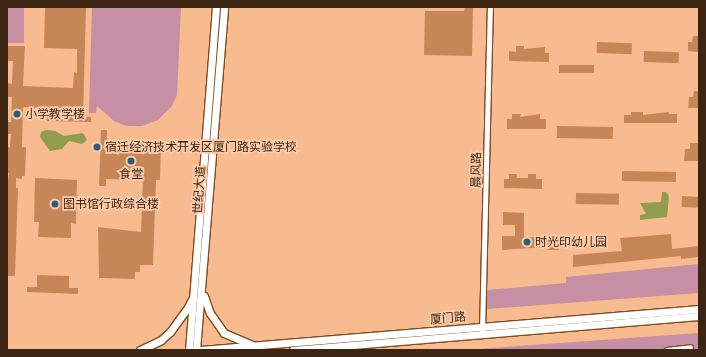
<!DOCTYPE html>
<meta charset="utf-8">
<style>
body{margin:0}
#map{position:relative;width:706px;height:357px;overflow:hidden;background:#f8bb8f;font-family:Manrope,"Noto Sans SC",sans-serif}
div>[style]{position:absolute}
.green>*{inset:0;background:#c78fa3;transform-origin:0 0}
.water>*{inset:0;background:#919c4f}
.building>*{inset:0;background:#c78657;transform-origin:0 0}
.roads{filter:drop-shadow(1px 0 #804b21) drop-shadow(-1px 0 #804b21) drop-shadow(0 1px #804b21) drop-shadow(0 -1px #804b21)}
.street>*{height:5px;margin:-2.5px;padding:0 2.5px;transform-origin:2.5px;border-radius:2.5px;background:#fff}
.secondary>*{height:7px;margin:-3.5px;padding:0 3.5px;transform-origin:3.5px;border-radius:3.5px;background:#fff}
.dots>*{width:11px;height:11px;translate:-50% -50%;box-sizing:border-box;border:2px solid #fdcba8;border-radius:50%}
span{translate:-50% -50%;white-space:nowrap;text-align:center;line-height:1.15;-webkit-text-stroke:3.5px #fdcba8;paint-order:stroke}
.poi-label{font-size:12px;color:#3c2513}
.left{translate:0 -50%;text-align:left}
.street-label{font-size:12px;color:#3c2513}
.frame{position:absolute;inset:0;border:8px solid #3c2513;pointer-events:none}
</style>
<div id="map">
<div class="green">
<i style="left:7px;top:7px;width:17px;height:36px"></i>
<i style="clip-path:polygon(92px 7px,181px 7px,177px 95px,172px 106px,158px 120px,142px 126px,126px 126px,114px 121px,97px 106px,96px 113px,89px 113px)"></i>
<i style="clip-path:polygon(699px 264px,699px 293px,487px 309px,487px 290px,566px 283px,566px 277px)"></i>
<i style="clip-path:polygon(699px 333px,699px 350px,469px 350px,492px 348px)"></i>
</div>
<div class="water">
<i style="clip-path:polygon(46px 130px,55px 131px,64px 136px,83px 133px,87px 140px,82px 144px,69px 141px,62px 149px,50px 151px,40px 137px,41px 132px)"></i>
<i style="clip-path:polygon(662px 192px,666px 192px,669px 196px,667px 217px,640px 220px,640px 215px,646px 214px,640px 203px,661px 202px)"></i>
</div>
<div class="building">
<i style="clip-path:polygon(45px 7px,86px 7px,83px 117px,91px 117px,91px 122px,47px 121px,47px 117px,44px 117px,44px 108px,23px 107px,22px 147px,26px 147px,25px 176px,22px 176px,22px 179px,16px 178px,16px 188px,18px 188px,15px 276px,7px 276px,7px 188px,9px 173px,7px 173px,7px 147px,10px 147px,11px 134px,7px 134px,7px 122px,11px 122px,12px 97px,7px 97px,7px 83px,12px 84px,13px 61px,7px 61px,7px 46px,25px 46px,23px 86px,73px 88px,74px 72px,77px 73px,77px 49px,44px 48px)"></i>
<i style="clip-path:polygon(465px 7px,473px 7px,472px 56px,424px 55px,425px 11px,464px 11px)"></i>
<i style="clip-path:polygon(693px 36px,699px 36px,699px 52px,688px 51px,688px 42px,692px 42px)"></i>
<i style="left:597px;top:42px;width:35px;height:11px;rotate:2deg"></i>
<i style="clip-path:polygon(516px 46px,524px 46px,524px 49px,545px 47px,545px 53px,549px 53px,549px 62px,509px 61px,509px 51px,516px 52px)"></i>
<i style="left:644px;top:51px;width:35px;height:11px;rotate:2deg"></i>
<i style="left:559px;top:65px;width:35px;height:8px"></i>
<i style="clip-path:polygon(694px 91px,699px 91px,699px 108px,688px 108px,689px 97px,693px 97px)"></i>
<i style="clip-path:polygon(631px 112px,643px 112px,643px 115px,669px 112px,669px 114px,677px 114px,677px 123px,624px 123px,624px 115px,631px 115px)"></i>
<i style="clip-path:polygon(512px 114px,521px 114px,520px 117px,540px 114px,540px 119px,546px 119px,546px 129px,507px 129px,507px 119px,512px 119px)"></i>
<i style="left:557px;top:126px;width:56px;height:12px;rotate:1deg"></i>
<i style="clip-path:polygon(101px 130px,107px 130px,107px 142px,161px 143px,160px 180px,156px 180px,153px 265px,140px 265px,140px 272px,135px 272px,135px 279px,99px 278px,98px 227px,141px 232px,143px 180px,106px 179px,106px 186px,99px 186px)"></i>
<i style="clip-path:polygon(690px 143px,699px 143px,699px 161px,684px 161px,685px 149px,690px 149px)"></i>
<i style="left:622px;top:171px;width:54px;height:10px;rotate:1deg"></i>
<i style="clip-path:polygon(509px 174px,517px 174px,517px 178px,528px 178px,528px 174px,536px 174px,536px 179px,542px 179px,542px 189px,504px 188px,504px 179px,509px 179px)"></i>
<i style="clip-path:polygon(35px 178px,77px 180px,76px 224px,71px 223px,71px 238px,38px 237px,39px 222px,34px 222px)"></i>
<i style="left:576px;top:193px;width:43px;height:11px;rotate:1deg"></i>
<i style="left:682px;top:196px;width:17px;height:11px;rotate:3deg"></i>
<i style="clip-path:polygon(503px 212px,524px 213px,524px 237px,559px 237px,559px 250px,547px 250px,547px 247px,502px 250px,502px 236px,515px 236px,515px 225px,503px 225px)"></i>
<i style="clip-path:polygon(671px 234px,672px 249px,699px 246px,699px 257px,681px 259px,681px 256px,573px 267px,573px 255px,622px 251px,620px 238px)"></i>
<i style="clip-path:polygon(37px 275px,69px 276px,69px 288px,78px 288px,78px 294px,27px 292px,27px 287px,37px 287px)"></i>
</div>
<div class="roads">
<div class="street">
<i style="left:482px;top:330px;width:323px;rotate:-88.6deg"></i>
<i style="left:667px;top:350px;width:23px;rotate:-7deg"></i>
</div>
<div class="secondary">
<i style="left:204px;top:296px;width:18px;rotate:71deg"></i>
<i style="left:210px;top:313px;width:24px;rotate:55deg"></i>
<i style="left:224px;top:333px;width:30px;rotate:23deg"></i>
<i style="left:140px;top:350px;width:23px;rotate:-25deg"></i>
<i style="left:161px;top:340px;width:12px;rotate:-42deg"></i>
<i style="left:170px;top:332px;width:29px;rotate:-54deg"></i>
<i style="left:187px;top:309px;width:11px;rotate:-63deg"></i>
<i style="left:189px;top:350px;width:344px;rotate:-85.5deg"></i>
<i style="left:196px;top:350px;width:344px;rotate:-85.3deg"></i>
<i style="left:200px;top:350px;width:501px;rotate:-4.7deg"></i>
<i style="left:293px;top:350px;width:407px;rotate:-4.8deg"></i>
</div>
</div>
<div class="dots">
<i style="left:17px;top:114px;background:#2b5e7a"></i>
<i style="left:97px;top:147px;background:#2b5e7a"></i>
<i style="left:131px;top:161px;background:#2b5e7a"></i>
<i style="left:55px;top:204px;background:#2b5e7a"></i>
<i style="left:527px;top:242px;background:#2b5e7a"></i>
</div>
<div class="poi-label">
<span class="left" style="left:25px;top:114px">小学教学楼</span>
<span class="left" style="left:105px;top:147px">宿迁经济技术开发区厦门路实验学校</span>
<span style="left:131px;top:174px">食堂</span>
<span class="left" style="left:63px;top:204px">图书馆行政综合楼</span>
<span class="left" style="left:535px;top:242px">时光印幼儿园</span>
</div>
<div class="street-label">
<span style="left:476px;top:170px;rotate:-89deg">晨风路</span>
<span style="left:199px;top:190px;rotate:-86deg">世纪大道</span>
<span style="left:448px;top:318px;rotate:-5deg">厦门路</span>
</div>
<div class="frame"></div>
</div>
